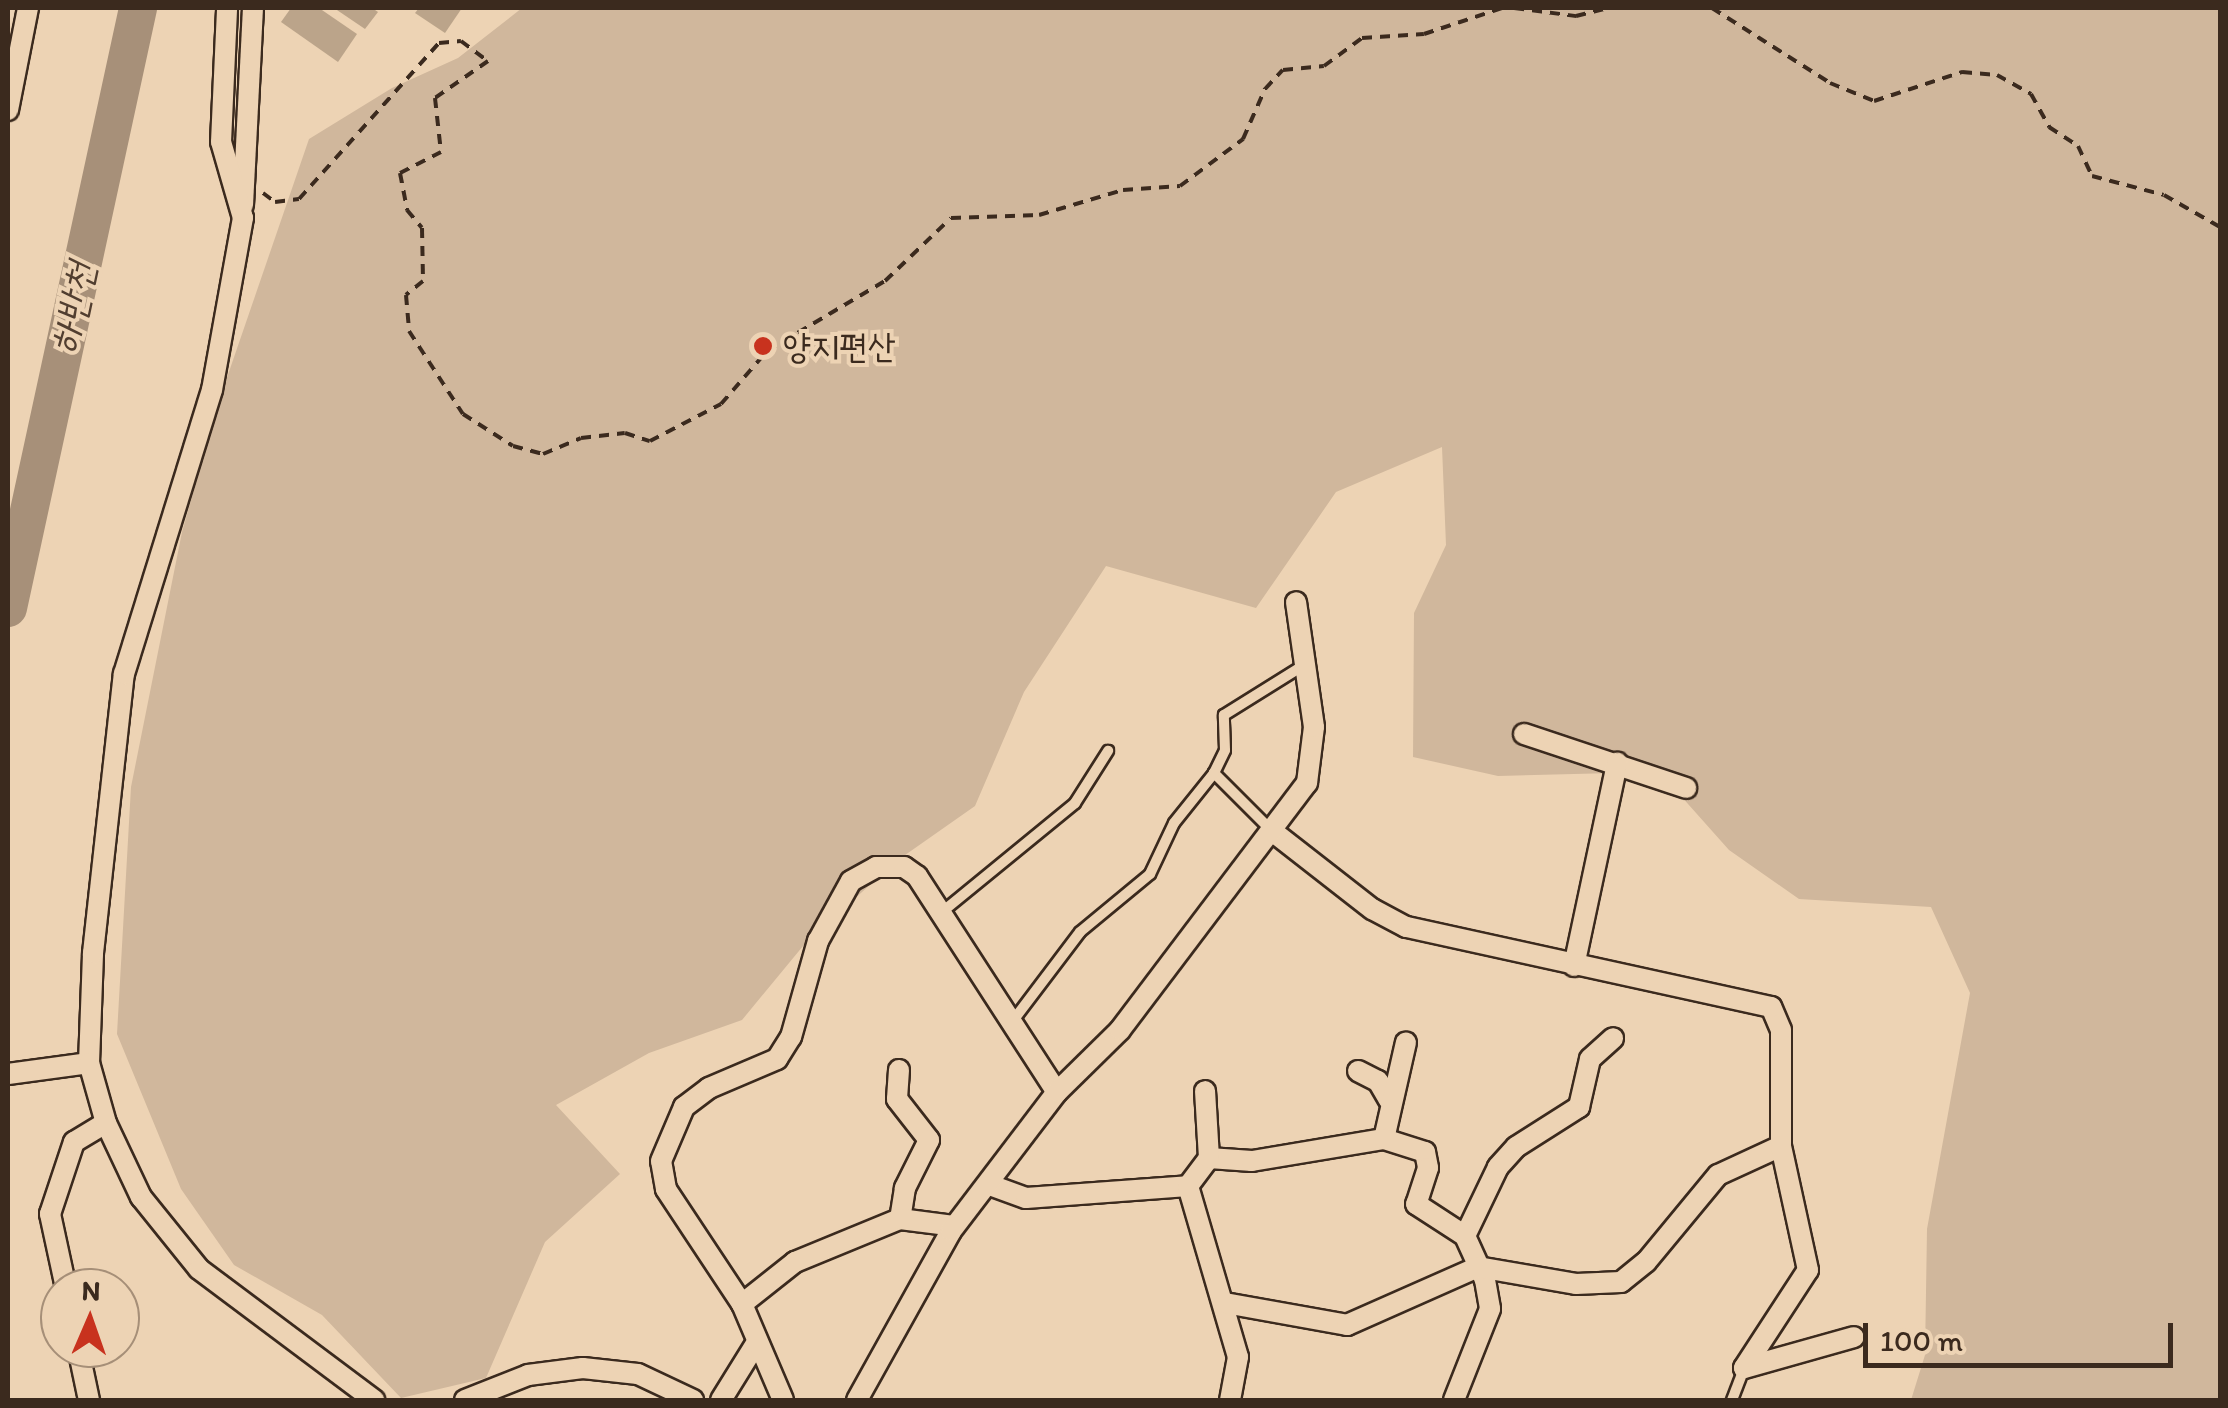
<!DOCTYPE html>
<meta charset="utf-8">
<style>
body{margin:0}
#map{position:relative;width:2228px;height:1408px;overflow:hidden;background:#edd3b4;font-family:Itim,"Poor Story",sans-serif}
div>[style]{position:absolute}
.green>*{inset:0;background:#d0b79c}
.river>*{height:38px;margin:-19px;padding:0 19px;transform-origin:19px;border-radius:19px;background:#a79079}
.building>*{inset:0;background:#bba48a}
.path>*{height:4px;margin-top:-2px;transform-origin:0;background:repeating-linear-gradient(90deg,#3b2a1e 0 10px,transparent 0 18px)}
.roads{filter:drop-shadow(2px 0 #3b2a1e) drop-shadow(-2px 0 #3b2a1e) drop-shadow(0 2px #3b2a1e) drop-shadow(0 -2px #3b2a1e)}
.service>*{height:10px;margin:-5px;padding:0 5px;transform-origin:5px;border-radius:5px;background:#edd3b4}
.minor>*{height:20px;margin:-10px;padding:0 10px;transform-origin:10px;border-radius:10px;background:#edd3b4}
.dots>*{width:28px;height:28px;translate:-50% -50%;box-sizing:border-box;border:5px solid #edd3b4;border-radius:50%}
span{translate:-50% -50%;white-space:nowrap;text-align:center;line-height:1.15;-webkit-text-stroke:8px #edd3b4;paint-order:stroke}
.poi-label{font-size:35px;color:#3b2a1e}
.left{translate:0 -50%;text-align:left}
.water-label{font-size:38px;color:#513e30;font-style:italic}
.frame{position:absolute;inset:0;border:10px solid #3b2a1e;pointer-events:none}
.north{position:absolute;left:40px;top:1268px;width:100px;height:100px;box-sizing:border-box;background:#edd3b4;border:2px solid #a68f78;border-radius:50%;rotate:2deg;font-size:28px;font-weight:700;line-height:40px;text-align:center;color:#3b2a1e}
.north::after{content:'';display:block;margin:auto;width:35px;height:45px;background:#c8321e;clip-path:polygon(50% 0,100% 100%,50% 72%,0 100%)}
.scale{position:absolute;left:1863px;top:1323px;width:310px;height:45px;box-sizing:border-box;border:5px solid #3b2a1e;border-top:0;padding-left:12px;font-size:30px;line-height:35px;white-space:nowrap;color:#3b2a1e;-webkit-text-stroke:8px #edd3b4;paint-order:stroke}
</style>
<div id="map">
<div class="green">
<i style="clip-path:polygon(522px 8px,2220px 8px,2220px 1400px,1911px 1400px,1925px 1355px,1927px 1229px,1970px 993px,1931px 907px,1799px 899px,1729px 850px,1680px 795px,1614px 773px,1498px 776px,1413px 757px,1414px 613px,1446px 545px,1442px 447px,1336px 492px,1256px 608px,1106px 566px,1024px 692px,975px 806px,898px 860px,808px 940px,742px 1020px,649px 1053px,556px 1105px,620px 1174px,545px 1242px,486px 1378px,401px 1398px,322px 1315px,234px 1265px,181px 1189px,117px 1034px,131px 787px,182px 532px,221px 395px,309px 139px,392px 88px,458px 58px)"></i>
</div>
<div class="river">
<i style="left:8px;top:608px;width:614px;rotate:-77.77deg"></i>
</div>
<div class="building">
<i style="clip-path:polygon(291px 8px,319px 8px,357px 34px,338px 62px,281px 22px)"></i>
<i style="clip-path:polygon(334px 8px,372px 8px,378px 12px,365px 29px)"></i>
<i style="clip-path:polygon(419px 8px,462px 8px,445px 33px,415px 13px)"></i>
</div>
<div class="path">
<i style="left:1514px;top:8px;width:63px;rotate:7.4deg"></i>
<i style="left:1576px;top:16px;width:34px;rotate:-14deg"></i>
<i style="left:1712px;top:8px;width:140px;rotate:32.4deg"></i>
<i style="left:1830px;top:83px;width:48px;rotate:22.2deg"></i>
<i style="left:1874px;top:101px;width:93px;rotate:-18.2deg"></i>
<i style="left:1962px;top:72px;width:35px;rotate:5deg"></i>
<i style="left:1997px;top:75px;width:39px;rotate:29deg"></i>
<i style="left:2031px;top:94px;width:38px;rotate:61deg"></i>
<i style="left:2049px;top:127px;width:35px;rotate:33deg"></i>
<i style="left:2078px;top:146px;width:33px;rotate:65deg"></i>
<i style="left:2092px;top:176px;width:74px;rotate:14.8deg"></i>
<i style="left:2164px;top:195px;width:64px;rotate:29.7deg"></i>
<i style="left:263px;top:193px;width:15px;rotate:37deg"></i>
<i style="left:275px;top:202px;width:24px;rotate:-7deg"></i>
<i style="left:299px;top:199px;width:210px;rotate:-48.1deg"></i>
<i style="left:439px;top:43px;width:22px;rotate:-5deg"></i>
<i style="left:461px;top:41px;width:34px;rotate:37deg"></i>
<i style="left:488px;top:61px;width:65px;rotate:145.1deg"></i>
<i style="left:435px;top:98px;width:54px;rotate:83.7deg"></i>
<i style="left:441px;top:152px;width:46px;rotate:152.9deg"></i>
<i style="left:400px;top:173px;width:38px;rotate:79deg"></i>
<i style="left:407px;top:210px;width:23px;rotate:50deg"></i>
<i style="left:422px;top:228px;width:53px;rotate:88.9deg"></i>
<i style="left:423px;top:281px;width:22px;rotate:141deg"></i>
<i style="left:406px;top:295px;width:36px;rotate:85deg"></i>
<i style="left:409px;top:331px;width:99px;rotate:57deg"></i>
<i style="left:463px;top:414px;width:59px;rotate:32.6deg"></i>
<i style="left:513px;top:446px;width:31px;rotate:15deg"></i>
<i style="left:543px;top:454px;width:41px;rotate:-22.8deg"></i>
<i style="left:581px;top:438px;width:44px;rotate:-6.5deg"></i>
<i style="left:625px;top:433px;width:26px;rotate:18deg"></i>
<i style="left:650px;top:441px;width:80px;rotate:-27.5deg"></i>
<i style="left:721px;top:404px;width:70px;rotate:-49deg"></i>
<i style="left:767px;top:351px;width:137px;rotate:-30.7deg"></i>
<i style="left:885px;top:281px;width:91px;rotate:-43.7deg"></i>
<i style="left:951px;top:218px;width:88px;rotate:-2deg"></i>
<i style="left:1039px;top:215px;width:88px;rotate:-16.6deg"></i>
<i style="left:1123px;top:190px;width:57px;rotate:-4deg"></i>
<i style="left:1180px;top:186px;width:79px;rotate:-36.7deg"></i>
<i style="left:1243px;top:139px;width:55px;rotate:-66.3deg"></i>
<i style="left:1265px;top:89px;width:26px;rotate:-47deg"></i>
<i style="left:1283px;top:70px;width:41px;rotate:-5.6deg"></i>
<i style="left:1324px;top:66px;width:47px;rotate:-36.4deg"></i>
<i style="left:1362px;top:38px;width:62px;rotate:-3.7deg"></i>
<i style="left:1424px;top:34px;width:82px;rotate:-18.4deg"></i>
</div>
<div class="roads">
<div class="service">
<i style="left:1271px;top:830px;width:81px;rotate:-135deg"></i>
<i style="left:1214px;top:773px;width:25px;rotate:-64deg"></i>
<i style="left:1225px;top:750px;width:35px;rotate:-92deg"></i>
<i style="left:1224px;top:715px;width:94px;rotate:-32deg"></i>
<i style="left:942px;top:912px;width:172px;rotate:-39.3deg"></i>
<i style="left:1075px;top:803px;width:62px;rotate:-57.6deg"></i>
<i style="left:1012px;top:1022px;width:113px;rotate:-52.9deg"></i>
<i style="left:1080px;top:932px;width:91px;rotate:-39.6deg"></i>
<i style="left:1150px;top:874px;width:56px;rotate:-64.8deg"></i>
<i style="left:1174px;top:823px;width:64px;rotate:-51.3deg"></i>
<i style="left:1732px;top:1400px;width:34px;rotate:-69deg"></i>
</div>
<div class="minor">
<i style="left:8px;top:110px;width:104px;rotate:-78.9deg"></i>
<i style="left:243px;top:205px;width:197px;rotate:-87.1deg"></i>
<i style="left:1524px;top:734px;width:171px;rotate:18.4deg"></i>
<i style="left:1574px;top:966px;width:208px;rotate:-78deg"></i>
<i style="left:899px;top:1070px;width:29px;rotate:94deg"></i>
<i style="left:897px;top:1099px;width:52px;rotate:52deg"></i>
<i style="left:929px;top:1140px;width:54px;rotate:116.6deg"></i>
<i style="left:905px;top:1188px;width:31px;rotate:99deg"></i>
<i style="left:1358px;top:1071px;width:22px;rotate:27deg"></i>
<i style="left:1378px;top:1081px;width:22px;rotate:60deg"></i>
<i style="left:8px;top:1074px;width:82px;rotate:-7.7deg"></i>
<i style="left:89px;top:1063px;width:110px;rotate:-87.9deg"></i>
<i style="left:93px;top:953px;width:281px;rotate:-83.7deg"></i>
<i style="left:124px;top:674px;width:297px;rotate:-72.8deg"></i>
<i style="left:212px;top:390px;width:175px;rotate:-79.8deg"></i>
<i style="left:243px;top:218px;width:79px;rotate:-106.1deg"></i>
<i style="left:221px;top:142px;width:134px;rotate:-87.4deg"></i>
<i style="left:106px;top:1123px;width:82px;rotate:64.7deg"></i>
<i style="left:141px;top:1197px;width:92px;rotate:51.1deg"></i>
<i style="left:199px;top:1269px;width:219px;rotate:36.8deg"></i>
<i style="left:1384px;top:1139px;width:99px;rotate:-77.2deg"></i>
<i style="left:1209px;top:1158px;width:43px;rotate:4deg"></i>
<i style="left:1252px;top:1161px;width:134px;rotate:-9.5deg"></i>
<i style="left:1384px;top:1139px;width:43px;rotate:17.6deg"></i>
<i style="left:1425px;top:1152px;width:16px;rotate:79deg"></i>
<i style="left:1428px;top:1168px;width:38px;rotate:108deg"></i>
<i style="left:1416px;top:1204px;width:59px;rotate:33.1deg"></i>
<i style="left:1465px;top:1236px;width:48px;rotate:65.6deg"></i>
<i style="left:1485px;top:1280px;width:29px;rotate:80deg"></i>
<i style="left:1490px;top:1309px;width:98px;rotate:111.6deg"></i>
<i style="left:990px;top:1185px;width:38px;rotate:20deg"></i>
<i style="left:1026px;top:1198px;width:162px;rotate:-4.2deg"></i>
<i style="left:1188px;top:1186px;width:178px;rotate:73.7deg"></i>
<i style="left:1238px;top:1357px;width:44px;rotate:100.5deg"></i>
<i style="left:1188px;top:1186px;width:35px;rotate:-53deg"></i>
<i style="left:1209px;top:1158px;width:67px;rotate:-93.4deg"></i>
<i style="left:1465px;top:1236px;width:76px;rotate:-64.4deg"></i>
<i style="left:1498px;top:1167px;width:27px;rotate:-48deg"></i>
<i style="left:1516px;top:1147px;width:75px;rotate:-32.4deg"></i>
<i style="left:1579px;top:1107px;width:49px;rotate:-77.1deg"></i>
<i style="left:1590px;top:1059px;width:31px;rotate:-42deg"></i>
<i style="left:66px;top:1288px;width:76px;rotate:-102.2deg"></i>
<i style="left:50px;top:1214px;width:76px;rotate:-71.6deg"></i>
<i style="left:74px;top:1142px;width:37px;rotate:-31deg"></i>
<i style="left:106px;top:1123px;width:62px;rotate:-105.8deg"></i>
<i style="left:1225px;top:1303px;width:124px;rotate:10.2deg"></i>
<i style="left:1347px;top:1325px;width:143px;rotate:-23.9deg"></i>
<i style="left:1478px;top:1267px;width:99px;rotate:9.8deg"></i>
<i style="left:1576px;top:1284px;width:45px;rotate:-2.5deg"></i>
<i style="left:1621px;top:1282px;width:32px;rotate:-39deg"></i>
<i style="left:1646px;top:1262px;width:113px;rotate:-50.4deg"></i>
<i style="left:1718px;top:1175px;width:69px;rotate:-24.7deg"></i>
<i style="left:1781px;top:1146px;width:116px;rotate:-90deg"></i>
<i style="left:1781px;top:1030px;width:25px;rotate:-113deg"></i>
<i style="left:1771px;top:1007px;width:374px;rotate:-167.6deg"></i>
<i style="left:1406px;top:927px;width:38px;rotate:-152deg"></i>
<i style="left:1372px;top:909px;width:128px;rotate:-142deg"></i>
<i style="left:742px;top:1304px;width:68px;rotate:-38.4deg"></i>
<i style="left:795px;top:1262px;width:113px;rotate:-22.3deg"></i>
<i style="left:900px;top:1219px;width:54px;rotate:7.4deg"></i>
<i style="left:78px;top:1348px;width:53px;rotate:78.1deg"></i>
<i style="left:1744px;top:1368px;width:117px;rotate:-56.9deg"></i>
<i style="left:1808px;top:1270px;width:127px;rotate:-102.3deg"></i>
<i style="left:1744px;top:1368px;width:114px;rotate:-15.7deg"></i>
<i style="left:465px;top:1400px;width:68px;rotate:-21.6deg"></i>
<i style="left:528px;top:1375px;width:55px;rotate:-7.3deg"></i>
<i style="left:583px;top:1368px;width:55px;rotate:6.2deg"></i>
<i style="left:638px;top:1374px;width:61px;rotate:25.3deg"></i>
<i style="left:721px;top:1400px;width:68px;rotate:-58.2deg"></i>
<i style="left:783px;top:1400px;width:104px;rotate:-113.1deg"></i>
<i style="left:742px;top:1304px;width:138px;rotate:-123.5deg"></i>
<i style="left:666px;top:1189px;width:28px;rotate:-100deg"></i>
<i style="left:661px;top:1161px;width:59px;rotate:-66.9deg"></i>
<i style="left:684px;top:1107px;width:31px;rotate:-37deg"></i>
<i style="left:709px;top:1088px;width:74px;rotate:-23.1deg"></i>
<i style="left:777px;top:1059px;width:26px;rotate:-58deg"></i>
<i style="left:791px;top:1037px;width:100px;rotate:-74.3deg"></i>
<i style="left:818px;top:941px;width:68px;rotate:-61.2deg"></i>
<i style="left:851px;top:881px;width:29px;rotate:-29deg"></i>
<i style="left:876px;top:867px;width:28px"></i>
<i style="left:904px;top:867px;width:16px;rotate:35deg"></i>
<i style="left:917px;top:876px;width:257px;rotate:57.1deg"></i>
<i style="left:857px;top:1400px;width:193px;rotate:-60.9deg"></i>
<i style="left:951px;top:1231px;width:175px;rotate:-52.7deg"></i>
<i style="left:1057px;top:1092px;width:88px;rotate:-44.5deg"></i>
<i style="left:1120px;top:1030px;width:310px;rotate:-52.9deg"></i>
<i style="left:1307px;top:783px;width:56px;rotate:-82.9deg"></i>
<i style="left:1314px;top:727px;width:126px;rotate:-98.2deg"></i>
</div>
</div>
<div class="dots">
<i style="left:763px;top:346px;background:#c8321e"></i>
</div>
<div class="poi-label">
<span class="left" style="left:783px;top:346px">양지편산</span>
</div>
<div class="water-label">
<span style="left:73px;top:308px;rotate:-78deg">하반천</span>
</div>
<div class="frame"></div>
<div class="north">N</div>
<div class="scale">100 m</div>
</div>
